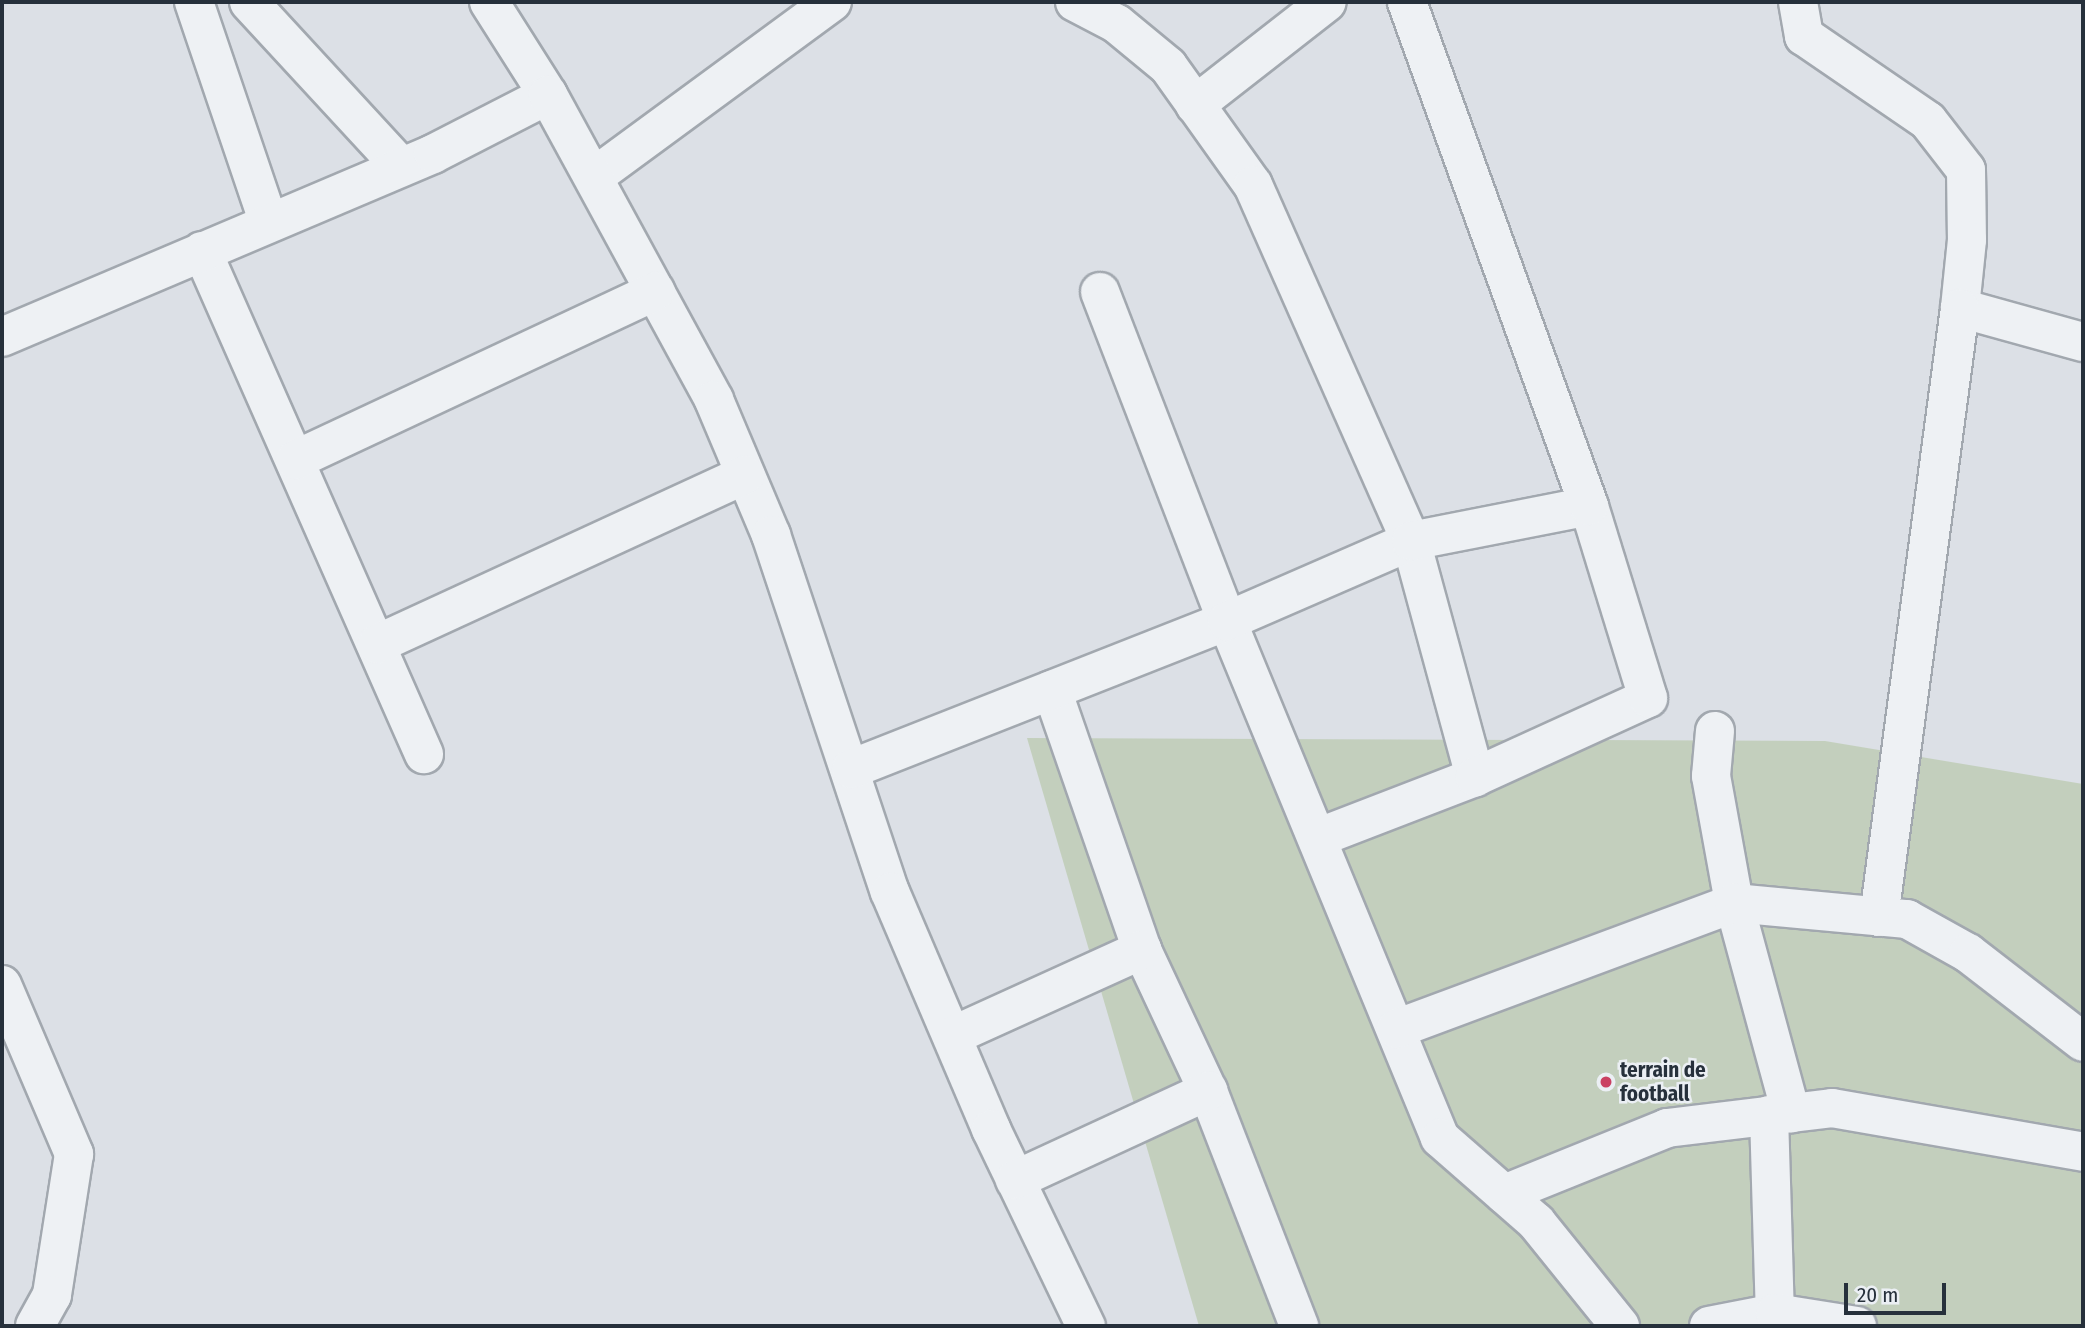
<!DOCTYPE html>
<style>
body{margin:0}
#map{position:relative;width:2085px;height:1328px;overflow:hidden;background:#dce0e6;font-family:"Fira Sans Condensed",sans-serif}
div>[style]{position:absolute}
.green>*{inset:0;background:#c3cfbd}
.roads{filter:drop-shadow(2px 0 #a2a8af) drop-shadow(-2px 0 #a2a8af) drop-shadow(0 2px #a2a8af) drop-shadow(0 -2px #a2a8af)}
.street>*{height:38px;margin:-19px;padding:0 19px;transform-origin:19px;border-radius:19px;background:#eef1f4}
.dots>*{width:19px;height:19px;translate:-50% -50%;box-sizing:border-box;border:4px solid #ebeff4;border-radius:50%}
span{translate:-50% -50%;white-space:nowrap;text-align:center;line-height:1.15;-webkit-text-stroke:5px #ebeff4;paint-order:stroke}
.poi-label{font-size:21px;color:#26303b;font-weight:700}
.left{translate:0 -50%;text-align:left}
.frame{position:absolute;inset:0;border:4px solid #26303b;pointer-events:none}
.scale{position:absolute;left:1844px;top:1283px;width:102px;height:32px;box-sizing:border-box;border:4px solid #26303b;border-top:0;padding-left:9px;font-size:21px;line-height:24px;white-space:nowrap;color:#26303b;-webkit-text-stroke:5px #ebeff4;paint-order:stroke}
</style>
<div id="map">
<div class="green">
<i style="clip-path:polygon(1027px 738px,1825px 741px,2083px 784px,2083px 1326px,1199px 1326px)"></i>
</div>
<div class="roads">
<div class="street">
<i style="left:194px;top:2px;width:233px;rotate:71.3deg"></i>
<i style="left:249px;top:2px;width:224px;rotate:47.3deg"></i>
<i style="left:489px;top:2px;width:110px;rotate:57.6deg"></i>
<i style="left:1075px;top:2px;width:47px;rotate:27.6deg"></i>
<i style="left:1117px;top:24px;width:66px;rotate:39.5deg"></i>
<i style="left:1168px;top:66px;width:146px;rotate:54.5deg"></i>
<i style="left:1253px;top:185px;width:389px;rotate:66.1deg"></i>
<i style="left:1411px;top:541px;width:245px;rotate:74.8deg"></i>
<i style="left:1798px;top:2px;width:35px;rotate:80deg"></i>
<i style="left:1804px;top:36px;width:150px;rotate:34.4deg"></i>
<i style="left:1928px;top:121px;width:62px;rotate:52.2deg"></i>
<i style="left:1966px;top:170px;width:70px;rotate:89.2deg"></i>
<i style="left:1967px;top:240px;width:68px;rotate:95.9deg"></i>
<i style="left:1960px;top:308px;width:128px;rotate:15.5deg"></i>
<i style="left:1195px;top:105px;width:167px;rotate:-38deg"></i>
<i style="left:595px;top:176px;width:294px;rotate:-36.3deg"></i>
<i style="left:202px;top:251px;width:550px;rotate:66.19deg"></i>
<i style="left:1100px;top:292px;width:353px;rotate:68.9deg"></i>
<i style="left:1227px;top:621px;width:559px;rotate:67.61deg"></i>
<i style="left:1440px;top:1138px;width:128px;rotate:41.2deg"></i>
<i style="left:1536px;top:1222px;width:134px;rotate:51.1deg"></i>
<i style="left:2px;top:337px;width:468px;rotate:-23deg"></i>
<i style="left:433px;top:154px;width:129px;rotate:-27.2deg"></i>
<i style="left:548px;top:95px;width:347px;rotate:61.4deg"></i>
<i style="left:714px;top:400px;width:147px;rotate:67.1deg"></i>
<i style="left:771px;top:535px;width:376px;rotate:71.6deg"></i>
<i style="left:890px;top:892px;width:258px;rotate:66.9deg"></i>
<i style="left:991px;top:1129px;width:219px;rotate:64.3deg"></i>
<i style="left:295px;top:460px;width:398px;rotate:-25.1deg"></i>
<i style="left:377px;top:644px;width:405px;rotate:-24.7deg"></i>
<i style="left:1052px;top:690px;width:275px;rotate:70.9deg"></i>
<i style="left:1142px;top:950px;width:156px;rotate:64.9deg"></i>
<i style="left:1208px;top:1091px;width:252px;rotate:68.8deg"></i>
<i style="left:1715px;top:731px;width:45px;rotate:95.1deg"></i>
<i style="left:1711px;top:776px;width:129px;rotate:79.7deg"></i>
<i style="left:1734px;top:903px;width:218px;rotate:74.8deg"></i>
<i style="left:851px;top:769px;width:404px;rotate:-21.5deg"></i>
<i style="left:1227px;top:621px;width:201px;rotate:-23.5deg"></i>
<i style="left:1411px;top:541px;width:181px;rotate:-11.1deg"></i>
<i style="left:1317px;top:838px;width:169px;rotate:-21.1deg"></i>
<i style="left:1475px;top:777px;width:190px;rotate:-24.5deg"></i>
<i style="left:1648px;top:698px;width:201px;rotate:-107.1deg"></i>
<i style="left:1589px;top:506px;width:536px;rotate:-109.86deg"></i>
<i style="left:1879px;top:917px;width:614px;rotate:-82.42deg"></i>
<i style="left:2px;top:985px;width:184px;rotate:66.9deg"></i>
<i style="left:74px;top:1154px;width:143px;rotate:98.9deg"></i>
<i style="left:52px;top:1295px;width:35px;rotate:119deg"></i>
<i style="left:1396px;top:1029px;width:361px;rotate:-20.4deg"></i>
<i style="left:1734px;top:903px;width:174px;rotate:5.3deg"></i>
<i style="left:1907px;top:919px;width:70px;rotate:29.1deg"></i>
<i style="left:1968px;top:953px;width:145px;rotate:37.7deg"></i>
<i style="left:952px;top:1036px;width:209px;rotate:-24.4deg"></i>
<i style="left:1769px;top:1115px;width:198px;rotate:88.3deg"></i>
<i style="left:1015px;top:1180px;width:213px;rotate:-24.8deg"></i>
<i style="left:1504px;top:1194px;width:176px;rotate:-22deg"></i>
<i style="left:1667px;top:1128px;width:166px;rotate:-6.9deg"></i>
<i style="left:1832px;top:1108px;width:255px;rotate:9.9deg"></i>
<i style="left:1709px;top:1326px;width:67px;rotate:-11.1deg"></i>
<i style="left:1775px;top:1313px;width:83px;rotate:9deg"></i>
</div>
</div>
<div class="dots">
<i style="left:1606px;top:1082px;background:#ca4162"></i>
</div>
<div class="poi-label">
<span class="left" style="left:1620px;top:1082px">terrain de<br>football</span>
</div>
<div class="frame"></div>
<div class="scale">20 m</div>
</div>
